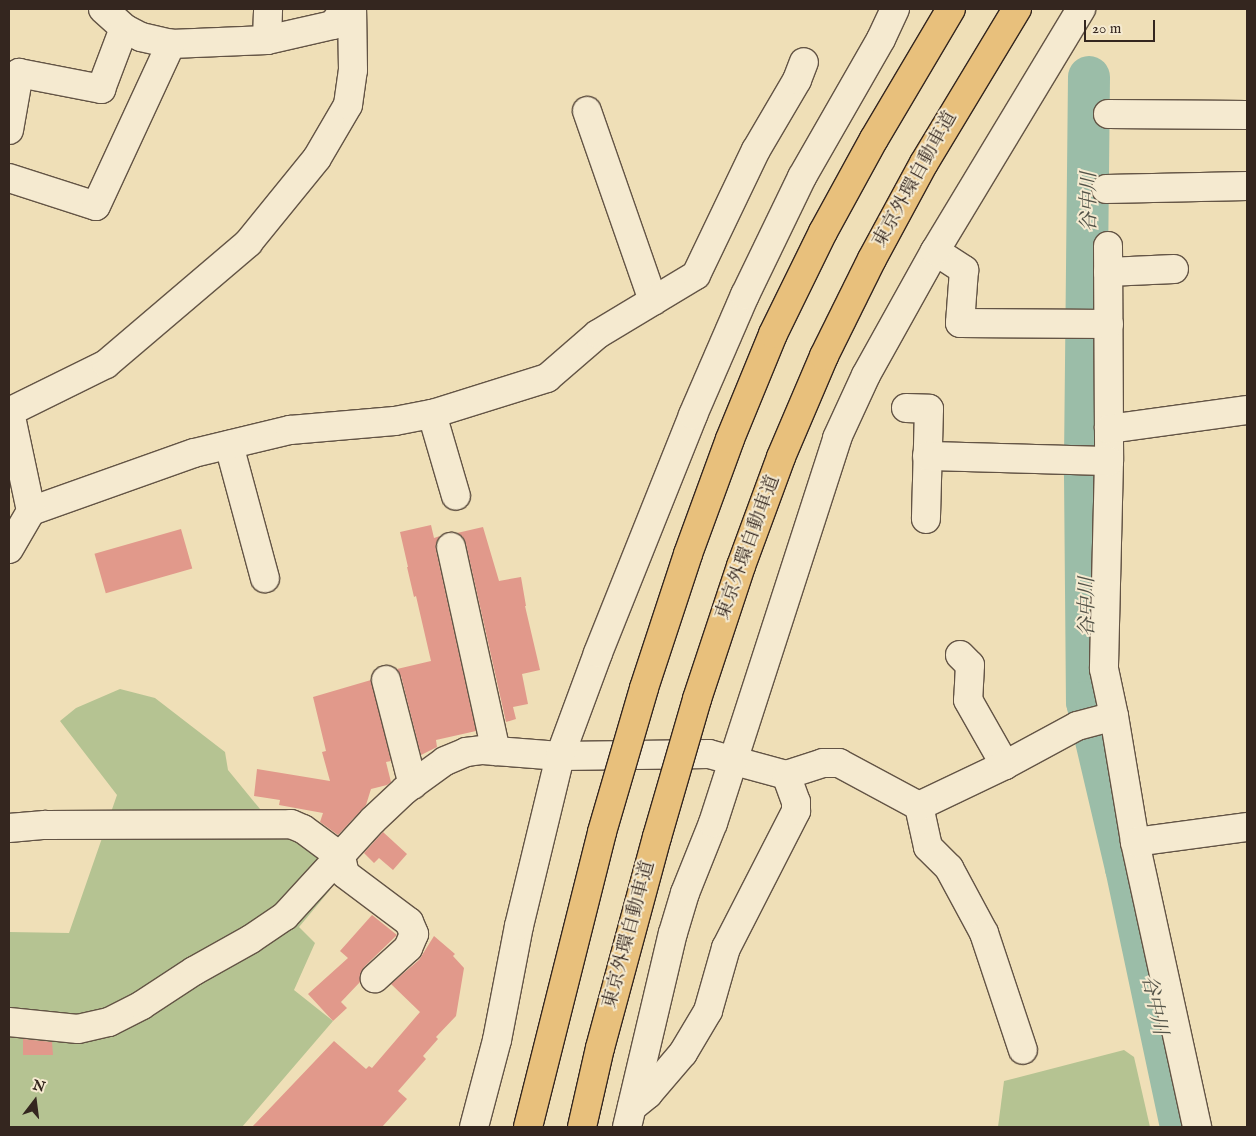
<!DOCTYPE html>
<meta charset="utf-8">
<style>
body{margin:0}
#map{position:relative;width:1256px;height:1136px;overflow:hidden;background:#efdfb7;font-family:"IM FELL English","Noto Serif JP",serif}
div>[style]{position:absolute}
.green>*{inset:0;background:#b5c392}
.river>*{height:42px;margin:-21px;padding:0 21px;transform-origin:21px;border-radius:21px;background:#9bbda8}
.building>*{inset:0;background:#e1998b;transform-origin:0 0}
.roads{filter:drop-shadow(1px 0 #635445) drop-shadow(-1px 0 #635445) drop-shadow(0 1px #635445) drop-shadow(0 -1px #635445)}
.minor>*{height:28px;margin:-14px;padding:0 14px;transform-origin:14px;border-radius:14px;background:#f5ead0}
.bridges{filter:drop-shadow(1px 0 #34261f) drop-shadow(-1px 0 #34261f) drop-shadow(0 1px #34261f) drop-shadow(0 -1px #34261f)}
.highway-bridge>*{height:28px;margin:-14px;padding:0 14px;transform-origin:14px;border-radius:14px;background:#e8c07c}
span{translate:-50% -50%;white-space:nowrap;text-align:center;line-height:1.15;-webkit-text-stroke:4px #f5ead0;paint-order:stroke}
.street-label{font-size:19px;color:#34261f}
.water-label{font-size:20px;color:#535348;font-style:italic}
.frame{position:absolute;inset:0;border:10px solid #34261f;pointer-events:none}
.north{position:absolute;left:10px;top:1076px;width:50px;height:50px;-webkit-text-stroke:4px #f5ead0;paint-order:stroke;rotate:15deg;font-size:14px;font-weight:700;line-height:20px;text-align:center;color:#34261f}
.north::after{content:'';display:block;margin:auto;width:18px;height:22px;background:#34261f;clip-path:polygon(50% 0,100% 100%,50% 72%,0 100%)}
.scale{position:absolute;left:1084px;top:20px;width:71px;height:22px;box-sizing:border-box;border:2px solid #34261f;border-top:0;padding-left:6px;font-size:15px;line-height:18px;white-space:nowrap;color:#34261f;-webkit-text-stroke:4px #f5ead0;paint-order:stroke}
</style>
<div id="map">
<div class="green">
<i style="clip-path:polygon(120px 689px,155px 698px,225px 752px,228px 770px,260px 809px,320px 855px,330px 890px,299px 927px,315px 943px,294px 990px,333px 1021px,242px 1127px,9px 1127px,9px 932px,69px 933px,117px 795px,60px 721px,76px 708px)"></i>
<i style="clip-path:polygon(1124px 1050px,1134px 1057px,1150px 1127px,998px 1127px,1004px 1081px)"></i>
</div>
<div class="river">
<i style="left:1089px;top:77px;width:398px;rotate:90.6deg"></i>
<i style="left:1085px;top:475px;width:227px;rotate:89.5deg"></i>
<i style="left:1087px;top:702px;width:171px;rotate:76.8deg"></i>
<i style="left:1126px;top:868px;width:265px;rotate:78deg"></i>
</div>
<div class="building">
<i style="clip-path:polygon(431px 525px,434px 538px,440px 536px,436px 543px,436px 550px,476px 731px,436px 740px,437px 747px,421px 755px,401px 676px,397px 669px,431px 661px,416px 596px,414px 597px,407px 567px,408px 567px,400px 532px)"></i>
<i style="clip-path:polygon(483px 527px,499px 581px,521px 577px,526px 606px,525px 606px,540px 670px,522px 674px,528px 704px,513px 707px,516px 719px,506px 722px,466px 544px,463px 537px,457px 533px)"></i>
<i style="left:181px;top:529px;width:41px;height:90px;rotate:74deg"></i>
<i style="clip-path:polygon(371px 680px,391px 761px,386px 762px,391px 782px,387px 785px,371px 789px,366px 805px,338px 835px,320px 822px,323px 813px,279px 805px,280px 800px,254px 796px,257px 769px,330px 781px,322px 752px,326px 751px,313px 697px)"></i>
<i style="clip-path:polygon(383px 832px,407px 854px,393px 870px,379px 858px,374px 863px,364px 853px)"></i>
<i style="clip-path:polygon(372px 915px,397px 935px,364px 967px,360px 974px,360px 982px,341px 1002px,347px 1008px,333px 1021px,308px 994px,348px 958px,340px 951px)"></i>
<i style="clip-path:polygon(434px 936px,455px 954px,453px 956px,464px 968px,456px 1016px,436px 1037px,438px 1039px,423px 1056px,426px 1059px,398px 1091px,407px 1099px,382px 1127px,252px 1127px,334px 1041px,366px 1069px,369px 1066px,372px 1068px,420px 1012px,391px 984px,419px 960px)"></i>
<i style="clip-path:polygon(23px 1039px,52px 1042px,53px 1055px,23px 1055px)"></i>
</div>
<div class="roads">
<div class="minor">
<i style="left:103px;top:9px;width:28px;rotate:42deg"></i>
<i style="left:124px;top:28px;width:19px;rotate:28deg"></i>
<i style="left:141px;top:37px;width:31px;rotate:13deg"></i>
<i style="left:171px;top:44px;width:96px;rotate:-2.4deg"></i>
<i style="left:267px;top:40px;width:68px;rotate:-12.8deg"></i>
<i style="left:333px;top:25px;width:19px;rotate:-55deg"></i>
<i style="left:267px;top:40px;width:31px;rotate:-88deg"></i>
<i style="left:587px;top:111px;width:201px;rotate:70.8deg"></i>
<i style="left:1108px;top:114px;width:139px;rotate:0.4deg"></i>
<i style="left:9px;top:130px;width:58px;rotate:-80deg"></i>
<i style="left:19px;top:73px;width:84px;rotate:11deg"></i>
<i style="left:101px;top:89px;width:65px;rotate:-69.3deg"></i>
<i style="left:9px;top:178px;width:91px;rotate:17.8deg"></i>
<i style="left:96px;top:206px;width:179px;rotate:-65.2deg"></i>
<i style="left:1106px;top:189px;width:141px;rotate:-1.2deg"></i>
<i style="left:1108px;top:246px;width:215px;rotate:89.7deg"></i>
<i style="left:1109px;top:461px;width:208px;rotate:91.4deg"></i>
<i style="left:1104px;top:669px;width:48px;rotate:78deg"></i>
<i style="left:1114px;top:716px;width:128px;rotate:80.5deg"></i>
<i style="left:1135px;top:842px;width:292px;rotate:77.7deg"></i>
<i style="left:935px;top:251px;width:35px;rotate:33deg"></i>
<i style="left:964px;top:270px;width:53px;rotate:94.3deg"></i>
<i style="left:960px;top:323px;width:149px;rotate:0.4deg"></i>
<i style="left:1108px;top:272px;width:66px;rotate:-2.6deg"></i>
<i style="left:906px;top:408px;width:23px;rotate:2deg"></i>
<i style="left:929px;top:409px;width:110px;rotate:91.6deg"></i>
<i style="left:9px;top:412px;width:108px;rotate:-26.3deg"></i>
<i style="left:106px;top:364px;width:187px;rotate:-40.4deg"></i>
<i style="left:248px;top:243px;width:109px;rotate:-50.9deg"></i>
<i style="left:317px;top:158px;width:61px;rotate:-59.7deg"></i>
<i style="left:348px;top:105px;width:35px;rotate:-82deg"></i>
<i style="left:353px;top:70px;width:61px;rotate:-90.9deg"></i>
<i style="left:432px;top:414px;width:85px;rotate:73.7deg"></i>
<i style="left:1109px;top:429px;width:139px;rotate:-7.8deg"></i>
<i style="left:229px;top:445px;width:138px;rotate:74.9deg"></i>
<i style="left:927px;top:456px;width:182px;rotate:1.6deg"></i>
<i style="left:31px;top:511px;width:173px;rotate:-19.6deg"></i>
<i style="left:194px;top:453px;width:99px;rotate:-13.5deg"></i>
<i style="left:290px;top:430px;width:105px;rotate:-4.9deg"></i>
<i style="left:395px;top:421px;width:38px;rotate:-11deg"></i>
<i style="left:432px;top:414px;width:121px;rotate:-17.4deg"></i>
<i style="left:547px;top:378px;width:67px;rotate:-40.8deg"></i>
<i style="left:598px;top:334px;width:114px;rotate:-31deg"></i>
<i style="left:696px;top:275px;width:139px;rotate:-64.4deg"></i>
<i style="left:756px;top:150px;width:81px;rotate:-59.6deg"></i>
<i style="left:797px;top:80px;width:19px;rotate:-69deg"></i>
<i style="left:451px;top:547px;width:209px;rotate:77.6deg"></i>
<i style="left:9px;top:549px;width:44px;rotate:-59.9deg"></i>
<i style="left:31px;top:511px;width:101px;rotate:-102deg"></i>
<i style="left:960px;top:655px;width:14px;rotate:45deg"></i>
<i style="left:970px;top:665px;width:35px;rotate:93deg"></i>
<i style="left:968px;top:700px;width:75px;rotate:60.4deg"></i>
<i style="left:386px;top:680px;width:108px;rotate:75.6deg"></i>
<i style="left:919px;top:806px;width:42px;rotate:77.6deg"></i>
<i style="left:928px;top:847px;width:30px;rotate:45deg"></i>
<i style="left:949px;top:868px;width:74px;rotate:61.7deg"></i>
<i style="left:984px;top:933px;width:123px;rotate:71.6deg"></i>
<i style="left:9px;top:828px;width:36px;rotate:-5deg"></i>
<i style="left:45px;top:825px;width:246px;rotate:-0.2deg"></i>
<i style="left:291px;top:824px;width:13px;rotate:23deg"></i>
<i style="left:303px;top:829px;width:47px;rotate:36.4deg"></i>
<i style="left:341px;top:857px;width:17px;rotate:77deg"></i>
<i style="left:345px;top:874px;width:80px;rotate:36.9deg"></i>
<i style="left:409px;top:922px;width:13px;rotate:67deg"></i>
<i style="left:414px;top:934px;width:15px;rotate:113deg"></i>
<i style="left:408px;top:948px;width:45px;rotate:137.7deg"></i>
<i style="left:1135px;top:842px;width:113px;rotate:-7.6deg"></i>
<i style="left:9px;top:1022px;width:69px;rotate:5.8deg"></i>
<i style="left:78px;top:1029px;width:32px;rotate:-13deg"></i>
<i style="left:109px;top:1022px;width:37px;rotate:-27deg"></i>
<i style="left:142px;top:1005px;width:62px;rotate:-33.2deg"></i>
<i style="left:194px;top:971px;width:65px;rotate:-29.3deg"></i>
<i style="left:251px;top:939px;width:41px;rotate:-34.1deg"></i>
<i style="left:285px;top:916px;width:130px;rotate:-47.5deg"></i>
<i style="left:373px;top:820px;width:44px;rotate:-43.2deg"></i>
<i style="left:405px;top:790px;width:49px;rotate:-35.9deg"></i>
<i style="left:445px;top:761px;width:23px;rotate:-23deg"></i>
<i style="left:466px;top:752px;width:17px;rotate:-7deg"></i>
<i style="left:483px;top:750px;width:77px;rotate:4.5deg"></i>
<i style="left:560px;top:756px;width:149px;rotate:-0.8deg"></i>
<i style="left:709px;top:754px;width:80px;rotate:15.3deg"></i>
<i style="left:786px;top:775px;width:39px;rotate:-18deg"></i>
<i style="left:823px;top:763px;width:16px"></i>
<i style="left:839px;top:763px;width:91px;rotate:28.3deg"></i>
<i style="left:919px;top:806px;width:95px;rotate:-25.5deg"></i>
<i style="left:1005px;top:765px;width:82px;rotate:-28.4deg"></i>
<i style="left:1077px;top:726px;width:38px;rotate:-15deg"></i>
<i style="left:632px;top:1107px;width:21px;rotate:-39deg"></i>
<i style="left:648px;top:1094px;width:54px;rotate:-49.5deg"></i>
<i style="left:683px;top:1053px;width:49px;rotate:-59.2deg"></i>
<i style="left:708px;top:1011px;width:66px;rotate:-74.1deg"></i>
<i style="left:726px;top:948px;width:154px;rotate:-62.9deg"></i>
<i style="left:796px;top:811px;width:9px;rotate:-90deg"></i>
<i style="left:796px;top:802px;width:29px;rotate:-110deg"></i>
<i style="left:474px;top:1127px;width:90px;rotate:-75.2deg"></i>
<i style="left:497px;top:1040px;width:116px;rotate:-79.1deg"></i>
<i style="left:519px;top:926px;width:175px;rotate:-76.4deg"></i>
<i style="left:560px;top:756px;width:110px;rotate:-69.7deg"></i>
<i style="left:598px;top:653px;width:256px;rotate:-68.2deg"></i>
<i style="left:693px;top:415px;width:131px;rotate:-66.6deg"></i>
<i style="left:745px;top:295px;width:131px;rotate:-64.2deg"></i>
<i style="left:802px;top:177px;width:159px;rotate:-60.2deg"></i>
<i style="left:881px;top:39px;width:33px;rotate:-65deg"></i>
<i style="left:627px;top:1127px;width:199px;rotate:-76.7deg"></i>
<i style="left:673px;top:933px;width:42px;rotate:-73.3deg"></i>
<i style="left:685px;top:893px;width:75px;rotate:-68.2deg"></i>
<i style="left:713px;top:823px;width:404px;rotate:-72.1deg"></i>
<i style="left:837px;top:438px;width:69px;rotate:-65.3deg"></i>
<i style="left:866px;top:375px;width:142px;rotate:-60.9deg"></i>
<i style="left:935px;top:251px;width:283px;rotate:-58.9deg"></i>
</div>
</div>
<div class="bridges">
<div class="highway-bridge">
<i style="left:528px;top:1127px;width:304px;rotate:-75.9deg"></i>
<i style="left:602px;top:832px;width:150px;rotate:-73.7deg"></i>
<i style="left:644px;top:688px;width:141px;rotate:-71.8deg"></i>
<i style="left:688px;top:554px;width:122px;rotate:-69.9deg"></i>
<i style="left:730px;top:439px;width:113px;rotate:-67.7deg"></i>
<i style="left:773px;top:334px;width:114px;rotate:-63.9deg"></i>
<i style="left:823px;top:232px;width:106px;rotate:-61.3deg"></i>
<i style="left:874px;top:139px;width:151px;rotate:-59.4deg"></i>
<i style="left:582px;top:1127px;width:81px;rotate:-77.2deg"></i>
<i style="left:600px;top:1048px;width:219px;rotate:-74.9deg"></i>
<i style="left:657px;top:837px;width:144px;rotate:-73.8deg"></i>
<i style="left:697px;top:699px;width:140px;rotate:-71.7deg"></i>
<i style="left:741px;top:566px;width:116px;rotate:-69.8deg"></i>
<i style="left:781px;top:457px;width:110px;rotate:-66.9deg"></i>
<i style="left:824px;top:356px;width:108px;rotate:-63.7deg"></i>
<i style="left:872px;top:259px;width:109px;rotate:-61.6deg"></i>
<i style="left:924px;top:163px;width:180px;rotate:-58.9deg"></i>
</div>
</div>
<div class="street-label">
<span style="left:916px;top:180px;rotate:-61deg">東京外環自動車道</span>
<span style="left:749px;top:548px;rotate:-70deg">東京外環自動車道</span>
<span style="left:630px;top:935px;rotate:-75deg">東京外環自動車道</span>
</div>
<div class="water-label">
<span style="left:1089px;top:202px;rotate:-90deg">谷中川</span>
<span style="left:1087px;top:607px;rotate:-90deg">谷中川</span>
<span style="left:1154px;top:1005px;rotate:78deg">谷中川</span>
</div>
<div class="frame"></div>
<div class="north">N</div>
<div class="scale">20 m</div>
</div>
